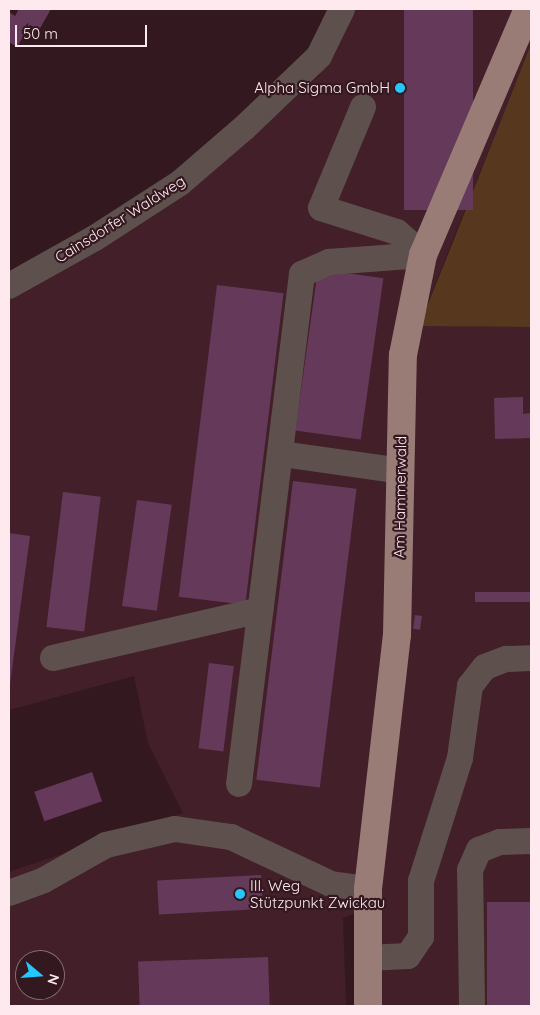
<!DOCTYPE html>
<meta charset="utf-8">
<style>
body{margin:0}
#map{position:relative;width:540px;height:1015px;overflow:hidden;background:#341820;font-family:Quicksand,sans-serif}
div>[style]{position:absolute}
.built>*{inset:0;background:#432029}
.green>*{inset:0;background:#57381e}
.building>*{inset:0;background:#65395a;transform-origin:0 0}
.minor>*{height:26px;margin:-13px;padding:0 13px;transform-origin:13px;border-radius:13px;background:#5e504d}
.major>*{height:28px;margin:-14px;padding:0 14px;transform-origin:14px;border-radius:14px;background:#9a7c76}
.dots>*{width:14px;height:14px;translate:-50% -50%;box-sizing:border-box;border:2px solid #341820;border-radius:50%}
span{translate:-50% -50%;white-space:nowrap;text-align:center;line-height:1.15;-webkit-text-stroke:4.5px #341820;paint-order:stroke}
.poi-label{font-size:15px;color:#feeaee}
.right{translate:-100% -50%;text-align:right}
.left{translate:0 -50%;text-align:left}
.street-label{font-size:15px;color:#feeaee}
.frame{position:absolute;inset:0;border:10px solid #feeaee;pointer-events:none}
.north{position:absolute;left:15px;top:950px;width:50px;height:50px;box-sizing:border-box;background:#341820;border:1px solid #856c72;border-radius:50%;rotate:108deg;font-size:14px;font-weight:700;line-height:20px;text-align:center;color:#feeaee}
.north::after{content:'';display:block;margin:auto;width:18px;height:22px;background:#23c9fe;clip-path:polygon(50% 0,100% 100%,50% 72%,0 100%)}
.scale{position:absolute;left:15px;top:25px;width:132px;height:22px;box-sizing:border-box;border:2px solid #feeaee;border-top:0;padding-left:6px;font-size:15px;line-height:18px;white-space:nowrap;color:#feeaee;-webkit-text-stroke:4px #341820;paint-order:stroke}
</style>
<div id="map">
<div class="built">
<i style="clip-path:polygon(evenodd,353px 9px,531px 9px,531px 44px,419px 325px,531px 327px,531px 1006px,381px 1006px,382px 903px,343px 918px,346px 1006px,9px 1006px,9px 872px,183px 813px,148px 743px,134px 676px,9px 710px,9px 298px,172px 202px,318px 77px,353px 9px,25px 960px,55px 960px,55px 990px,25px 990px,25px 960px)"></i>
</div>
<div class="green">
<i style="clip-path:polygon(531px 44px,531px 327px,419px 326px,453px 242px)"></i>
</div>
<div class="building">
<i style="clip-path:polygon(19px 9px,51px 9px,39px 30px,30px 25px,17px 47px,9px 42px,9px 12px,15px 16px)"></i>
<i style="left:404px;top:9px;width:69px;height:201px"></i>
<i style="left:318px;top:269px;width:66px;height:163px;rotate:8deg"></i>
<i style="left:217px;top:285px;width:67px;height:314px;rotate:7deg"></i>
<i style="clip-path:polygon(523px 397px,523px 414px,531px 413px,531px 438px,495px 439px,494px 398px)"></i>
<i style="left:293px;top:481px;width:64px;height:301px;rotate:7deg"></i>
<i style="left:63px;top:492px;width:38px;height:136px;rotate:7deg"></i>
<i style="left:137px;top:500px;width:35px;height:107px;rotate:8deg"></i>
<i style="clip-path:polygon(9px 533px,30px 536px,10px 684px,9px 684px)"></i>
<i style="left:531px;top:592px;width:10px;height:56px;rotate:90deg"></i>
<i style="left:415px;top:615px;width:7px;height:14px;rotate:8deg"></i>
<i style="left:209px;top:663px;width:25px;height:86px;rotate:7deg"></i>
<i style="left:92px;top:772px;width:31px;height:61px;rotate:71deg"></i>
<i style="left:261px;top:875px;width:34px;height:104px;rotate:87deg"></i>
<i style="left:531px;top:902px;width:104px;height:44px;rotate:90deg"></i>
<i style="left:268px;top:957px;width:49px;height:130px;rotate:88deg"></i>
</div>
<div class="minor">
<i style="left:363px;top:107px;width:109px;rotate:112.6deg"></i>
<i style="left:321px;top:208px;width:80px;rotate:17.5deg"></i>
<i style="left:397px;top:232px;width:35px;rotate:41deg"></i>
<i style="left:9px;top:286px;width:98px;rotate:-29.2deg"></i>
<i style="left:95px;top:238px;width:101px;rotate:-32.9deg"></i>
<i style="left:180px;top:183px;width:84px;rotate:-40.7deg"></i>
<i style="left:244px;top:128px;width:104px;rotate:-43.8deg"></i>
<i style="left:319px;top:56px;width:52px;rotate:-63.9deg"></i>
<i style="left:282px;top:454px;width:120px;rotate:8.1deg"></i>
<i style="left:53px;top:658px;width:213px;rotate:-13deg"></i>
<i style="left:239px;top:784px;width:514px;rotate:-82.96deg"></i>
<i style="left:302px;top:274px;width:30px;rotate:-24deg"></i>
<i style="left:329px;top:262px;width:94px;rotate:-4.3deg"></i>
<i style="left:9px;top:893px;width:37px;rotate:-20deg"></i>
<i style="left:44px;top:880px;width:71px;rotate:-29.4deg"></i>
<i style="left:106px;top:845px;width:71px;rotate:-13.1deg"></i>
<i style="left:175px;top:829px;width:57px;rotate:8.1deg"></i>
<i style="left:231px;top:837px;width:110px;rotate:25.2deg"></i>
<i style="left:331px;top:884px;width:37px;rotate:8deg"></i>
<i style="left:368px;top:958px;width:40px;rotate:-2.9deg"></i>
<i style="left:408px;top:956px;width:23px;rotate:-56deg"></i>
<i style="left:421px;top:937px;width:56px;rotate:-90deg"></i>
<i style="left:421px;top:881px;width:129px;rotate:-72.4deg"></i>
<i style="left:460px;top:758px;width:73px;rotate:-82.1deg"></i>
<i style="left:470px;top:686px;width:24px;rotate:-52deg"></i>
<i style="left:485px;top:667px;width:22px;rotate:-21deg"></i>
<i style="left:506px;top:659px;width:25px;rotate:-2deg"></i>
<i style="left:472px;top:1006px;width:136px;rotate:-90.8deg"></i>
<i style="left:470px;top:870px;width:22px;rotate:-66deg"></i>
<i style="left:479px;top:850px;width:22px;rotate:-21deg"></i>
<i style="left:500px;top:842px;width:31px;rotate:-2deg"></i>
</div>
<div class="major">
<i style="left:368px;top:1006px;width:117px;rotate:-90deg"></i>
<i style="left:368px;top:889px;width:256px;rotate:-83.5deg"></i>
<i style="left:397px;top:635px;width:280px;rotate:-88.8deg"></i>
<i style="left:403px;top:355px;width:102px;rotate:-78.7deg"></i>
<i style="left:423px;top:255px;width:267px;rotate:-66.9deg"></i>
</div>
<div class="dots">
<i style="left:400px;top:88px;background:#23c9fe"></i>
<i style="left:240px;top:894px;background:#23c9fe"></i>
</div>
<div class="poi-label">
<span class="right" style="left:390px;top:88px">Alpha Sigma GmbH</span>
<span class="left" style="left:250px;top:894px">III. Weg<br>Stützpunkt Zwickau</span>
</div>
<div class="street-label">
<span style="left:120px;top:219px;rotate:-32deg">Cainsdorfer Waldweg</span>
<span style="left:400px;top:497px;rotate:-89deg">Am Hammerwald</span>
</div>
<div class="frame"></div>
<div class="north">N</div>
<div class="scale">50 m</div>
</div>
